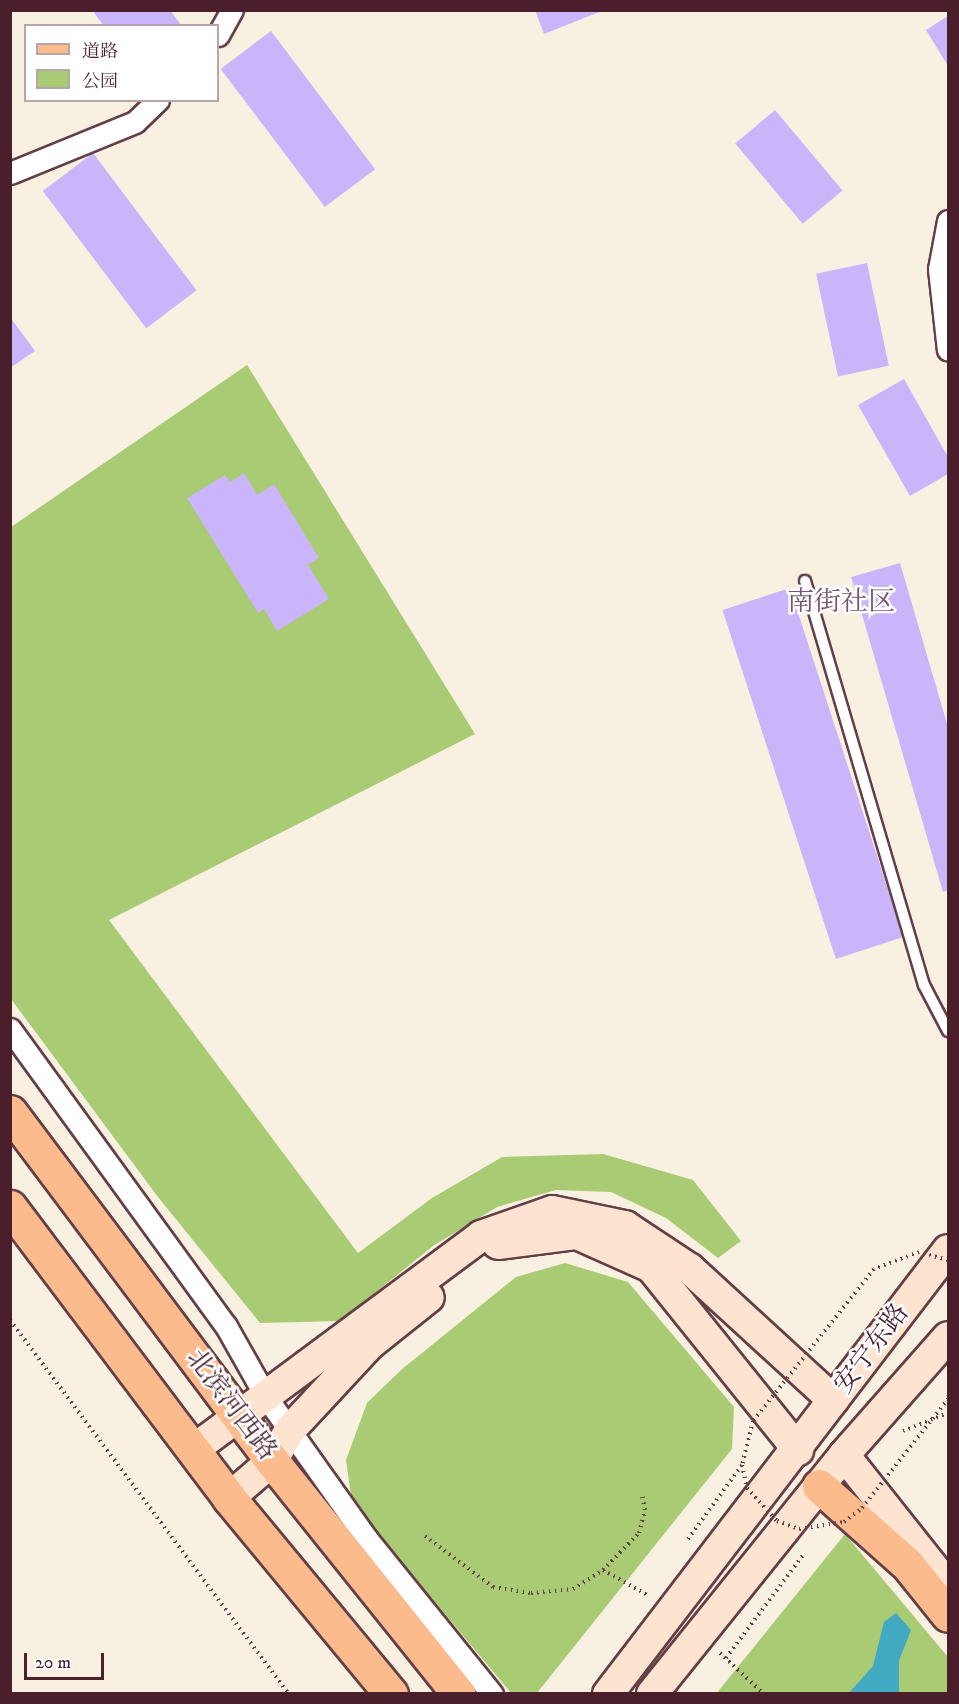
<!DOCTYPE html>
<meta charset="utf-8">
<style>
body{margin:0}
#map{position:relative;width:959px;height:1704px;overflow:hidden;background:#f8f1e2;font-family:"IM FELL DW Pica","Noto Serif SC",serif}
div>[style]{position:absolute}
.green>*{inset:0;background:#a9cb73}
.water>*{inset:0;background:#42a9c2}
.building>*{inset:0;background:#cab5fb;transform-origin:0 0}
.path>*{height:4px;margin-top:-2px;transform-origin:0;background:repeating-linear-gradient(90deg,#643e46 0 1.5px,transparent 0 6px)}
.roads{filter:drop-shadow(2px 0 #643e46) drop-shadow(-2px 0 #643e46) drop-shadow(0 2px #643e46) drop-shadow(0 -2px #643e46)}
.lane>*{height:10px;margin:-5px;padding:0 5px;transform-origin:5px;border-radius:5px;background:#fff}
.street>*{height:21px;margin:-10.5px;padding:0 10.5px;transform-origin:10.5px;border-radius:10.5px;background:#fff}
.secondary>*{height:30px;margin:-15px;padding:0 15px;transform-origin:15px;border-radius:15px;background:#fde4d1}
.primary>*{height:33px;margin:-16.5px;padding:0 16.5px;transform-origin:16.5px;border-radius:16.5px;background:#fbbb8c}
.path-bridge>*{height:4px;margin-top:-2px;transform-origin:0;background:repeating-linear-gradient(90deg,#643e46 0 1.5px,transparent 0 6px)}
span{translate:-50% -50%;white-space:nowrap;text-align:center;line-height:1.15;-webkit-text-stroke:5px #fff;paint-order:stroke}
.street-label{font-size:26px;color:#4a1f2b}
.neighbourhood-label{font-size:27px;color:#775474}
.frame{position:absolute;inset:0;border:12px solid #4a1f2b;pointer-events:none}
.legend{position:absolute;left:24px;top:24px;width:195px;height:78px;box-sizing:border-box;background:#fff;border:2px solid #b7a5aa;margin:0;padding:8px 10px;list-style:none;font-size:18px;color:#4a1f2b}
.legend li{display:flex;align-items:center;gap:12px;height:30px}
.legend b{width:30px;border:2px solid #b7a5aa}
.scale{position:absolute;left:24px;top:1653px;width:80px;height:27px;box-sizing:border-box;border:3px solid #4a1f2b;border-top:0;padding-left:8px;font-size:18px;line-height:21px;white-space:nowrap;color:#4a1f2b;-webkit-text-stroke:4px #fff;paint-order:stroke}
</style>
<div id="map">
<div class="green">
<i style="clip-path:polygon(247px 365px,475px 734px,109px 920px,358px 1253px,432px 1198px,502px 1157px,603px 1154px,693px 1180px,741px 1241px,718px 1258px,666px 1218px,611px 1192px,556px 1190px,497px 1207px,433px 1246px,340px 1321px,260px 1323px,158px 1197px,11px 999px,11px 527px)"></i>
<i style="clip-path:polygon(565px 1263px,628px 1282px,734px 1407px,732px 1449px,537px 1693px,511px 1693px,352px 1503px,346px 1460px,367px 1403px,401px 1370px,516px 1277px)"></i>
<i style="clip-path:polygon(845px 1534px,948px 1657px,948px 1693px,716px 1694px)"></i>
</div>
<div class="water">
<i style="clip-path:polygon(896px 1613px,911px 1630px,899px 1661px,899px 1693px,849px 1693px,873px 1666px,884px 1622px)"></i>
</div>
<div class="building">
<i style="clip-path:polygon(92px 10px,170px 10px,182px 26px,104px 26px)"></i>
<i style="clip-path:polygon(535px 10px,602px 10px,602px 11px,544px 34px)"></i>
<i style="clip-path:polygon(948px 16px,948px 66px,926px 30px)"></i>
<i style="left:271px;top:31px;width:173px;height:63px;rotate:53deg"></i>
<i style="left:775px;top:110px;width:105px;height:52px;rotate:50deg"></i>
<i style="left:93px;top:153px;width:172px;height:63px;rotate:53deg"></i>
<i style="left:867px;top:263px;width:105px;height:52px;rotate:78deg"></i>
<i style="clip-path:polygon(10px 317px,35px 351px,10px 368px)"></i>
<i style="clip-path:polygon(904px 379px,948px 457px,948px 474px,910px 496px,858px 405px)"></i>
<i style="clip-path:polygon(244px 473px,257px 495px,274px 484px,319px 558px,308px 565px,329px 599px,277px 631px,264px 609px,258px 613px,187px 498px,225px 475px,230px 482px)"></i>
<i style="clip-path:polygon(900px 563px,948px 727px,948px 890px,943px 892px,851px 577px)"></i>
<i style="left:790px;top:588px;width:367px;height:71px;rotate:72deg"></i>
</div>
<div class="path">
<i style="left:10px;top:1320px;width:467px;rotate:53.3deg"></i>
<i style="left:903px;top:1431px;width:48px;rotate:-21.8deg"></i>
<i style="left:425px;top:1536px;width:85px;rotate:36.9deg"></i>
<i style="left:493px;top:1587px;width:38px;rotate:9deg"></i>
<i style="left:531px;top:1593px;width:42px;rotate:-5.4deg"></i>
<i style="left:573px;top:1589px;width:36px;rotate:-32deg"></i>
<i style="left:603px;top:1570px;width:52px;rotate:-45.8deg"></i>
<i style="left:639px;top:1533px;width:24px;rotate:-75deg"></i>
<i style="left:645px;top:1510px;width:16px;rotate:-101deg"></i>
<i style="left:688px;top:1539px;width:92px;rotate:-53.9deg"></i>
<i style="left:603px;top:1570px;width:53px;rotate:29.5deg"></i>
<i style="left:720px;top:1653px;width:60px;rotate:43deg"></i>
<i style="left:726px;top:1658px;width:129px;rotate:-53.2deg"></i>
</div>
<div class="roads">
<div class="lane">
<i style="left:805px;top:581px;width:421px;rotate:73.6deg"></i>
<i style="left:924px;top:985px;width:52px;rotate:62.4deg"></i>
</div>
<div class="street">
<i style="left:218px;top:35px;width:29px;rotate:-61deg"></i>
<i style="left:10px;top:173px;width:135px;rotate:-22.2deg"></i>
<i style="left:135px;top:122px;width:32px;rotate:-44deg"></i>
<i style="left:948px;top:221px;width:49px;rotate:100.6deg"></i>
<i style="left:939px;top:269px;width:81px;rotate:83.7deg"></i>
<i style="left:10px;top:1029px;width:367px;rotate:54deg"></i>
<i style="left:226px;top:1326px;width:81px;rotate:60.6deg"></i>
<i style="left:266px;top:1397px;width:174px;rotate:54.6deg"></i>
<i style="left:367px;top:1539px;width:199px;rotate:51.1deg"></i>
</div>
<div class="secondary">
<i style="left:498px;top:1244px;width:80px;rotate:-7.2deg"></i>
<i style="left:577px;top:1234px;width:81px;rotate:24deg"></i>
<i style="left:651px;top:1267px;width:235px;rotate:51.2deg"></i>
<i style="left:193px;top:1450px;width:359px;rotate:-36.6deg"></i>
<i style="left:481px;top:1236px;width:75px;rotate:-19.4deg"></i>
<i style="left:552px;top:1211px;width:75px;rotate:11.6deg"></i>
<i style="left:625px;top:1226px;width:78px;rotate:33.5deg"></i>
<i style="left:690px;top:1269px;width:194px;rotate:42.5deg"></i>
<i style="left:844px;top:1455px;width:167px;rotate:51.6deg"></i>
<i style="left:229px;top:1498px;width:57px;rotate:-40.7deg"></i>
<i style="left:272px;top:1461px;width:36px;rotate:-60deg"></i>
<i style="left:290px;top:1430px;width:117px;rotate:-47.1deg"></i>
<i style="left:370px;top:1344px;width:75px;rotate:-38.5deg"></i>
<i style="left:608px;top:1694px;width:559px;rotate:-52.56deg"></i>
<i style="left:652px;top:1694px;width:307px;rotate:-51.2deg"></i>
<i style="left:844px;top:1455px;width:157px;rotate:-48.6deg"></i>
</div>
<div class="primary">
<i style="left:10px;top:1112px;width:436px;rotate:53.1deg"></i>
<i style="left:272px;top:1461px;width:299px;rotate:51.3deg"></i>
<i style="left:10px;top:1207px;width:364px;rotate:53deg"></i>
<i style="left:229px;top:1498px;width:254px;rotate:50.4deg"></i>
<i style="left:819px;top:1486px;width:118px;rotate:41.6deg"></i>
<i style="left:907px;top:1564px;width:65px;rotate:51.2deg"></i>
</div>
</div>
<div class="path-bridge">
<i style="left:948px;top:1260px;width:30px;rotate:-165deg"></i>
<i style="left:919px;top:1252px;width:48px;rotate:159.3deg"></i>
<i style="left:874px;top:1269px;width:194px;rotate:128.5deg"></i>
<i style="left:753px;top:1421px;width:45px;rotate:104deg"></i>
<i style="left:742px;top:1465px;width:24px;rotate:78deg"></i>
<i style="left:747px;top:1488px;width:45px;rotate:47.7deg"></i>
<i style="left:777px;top:1521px;width:23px;rotate:20deg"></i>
<i style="left:799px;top:1529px;width:46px;rotate:-8.8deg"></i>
<i style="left:844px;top:1522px;width:23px;rotate:-38deg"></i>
<i style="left:862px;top:1508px;width:139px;rotate:-51.7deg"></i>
</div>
<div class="street-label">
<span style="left:872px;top:1349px;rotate:-53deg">安宁东路</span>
<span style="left:231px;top:1405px;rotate:53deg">北滨河西路</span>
</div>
<div class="neighbourhood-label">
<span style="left:841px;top:603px">南街社区</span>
</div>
<div class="frame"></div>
<ul class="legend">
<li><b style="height:8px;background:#fbbb8c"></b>道路</li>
<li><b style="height:16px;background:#a9cb73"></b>公园</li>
</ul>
<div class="scale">20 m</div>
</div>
